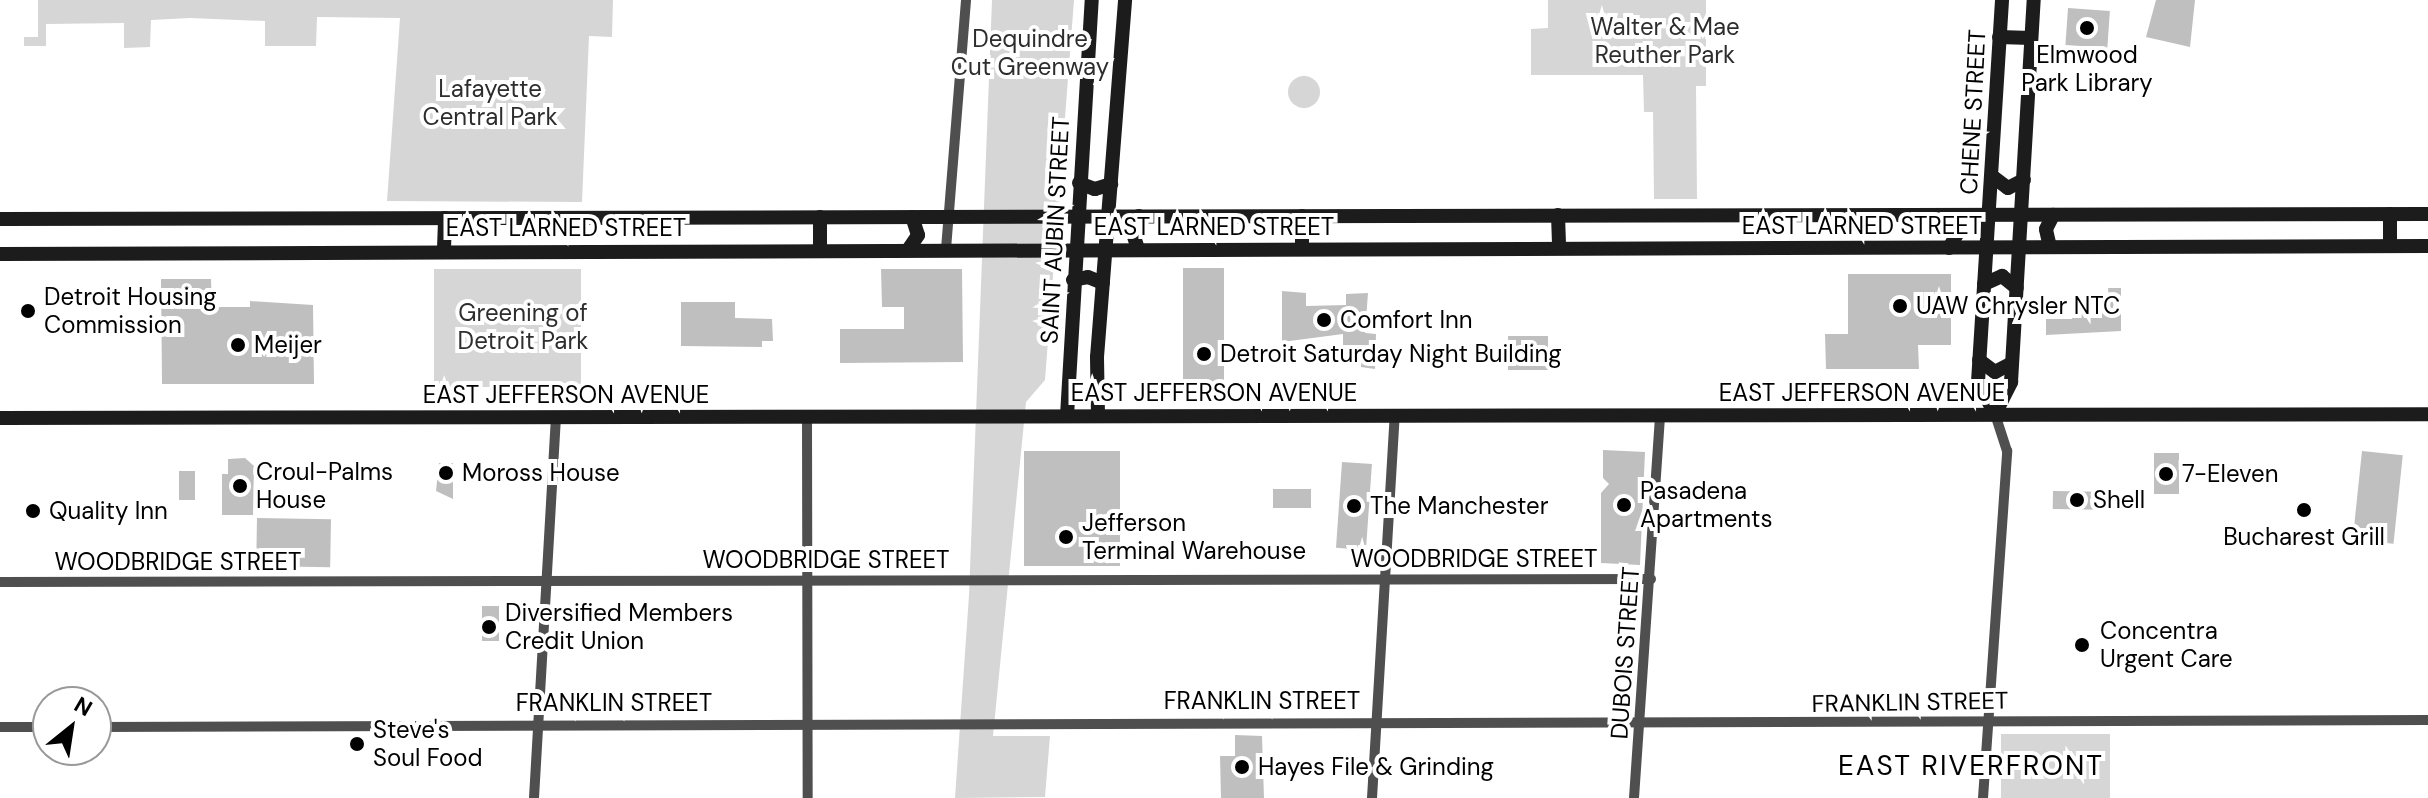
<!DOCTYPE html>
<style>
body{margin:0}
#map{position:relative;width:2428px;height:798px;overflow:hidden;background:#fff;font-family:"DM Sans",sans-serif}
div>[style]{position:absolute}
.green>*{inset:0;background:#d6d6d6;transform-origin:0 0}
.round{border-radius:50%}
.building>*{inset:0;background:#bfbfbf;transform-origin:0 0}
.street>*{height:10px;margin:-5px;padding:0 5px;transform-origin:5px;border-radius:5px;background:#4f4f4f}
.secondary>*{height:14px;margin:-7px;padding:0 7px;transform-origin:7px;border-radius:7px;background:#1c1c1c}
.dots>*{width:22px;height:22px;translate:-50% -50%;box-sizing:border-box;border:4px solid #fff;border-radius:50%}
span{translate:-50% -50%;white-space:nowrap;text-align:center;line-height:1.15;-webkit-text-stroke:8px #fff;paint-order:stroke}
.park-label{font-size:24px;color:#2d2d2d}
.poi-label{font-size:24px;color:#000}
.left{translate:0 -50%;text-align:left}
.street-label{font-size:24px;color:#000}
.quarter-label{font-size:28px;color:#000;letter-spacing:2px}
.north{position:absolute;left:32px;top:686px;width:80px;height:80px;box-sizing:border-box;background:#fff;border:2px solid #999;border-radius:50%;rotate:30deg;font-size:22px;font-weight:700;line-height:32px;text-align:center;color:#000}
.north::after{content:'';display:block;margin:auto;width:28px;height:36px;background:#000;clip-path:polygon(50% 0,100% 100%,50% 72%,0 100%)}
</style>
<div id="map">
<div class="green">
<i style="clip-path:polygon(38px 0,613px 0,612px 37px,589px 36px,582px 202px,387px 201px,400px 18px,317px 17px,316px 46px,265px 46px,265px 21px,190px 18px,151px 20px,150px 47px,124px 48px,124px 23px,46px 24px,46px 46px,24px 46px,24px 37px,38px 37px)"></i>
<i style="clip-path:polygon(992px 0,1074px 0,1045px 380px,1026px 402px,993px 736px,1050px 736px,1045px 797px,955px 798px,969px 595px)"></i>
<i style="clip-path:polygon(1548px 0,1706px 0,1706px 86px,1696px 86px,1697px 199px,1654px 199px,1653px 112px,1644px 112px,1643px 75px,1531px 75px,1531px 29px,1548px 28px)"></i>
<i class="round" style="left:1288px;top:76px;width:32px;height:32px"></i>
<i style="left:581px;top:269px;width:118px;height:147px;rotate:90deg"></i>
<i style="left:2110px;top:734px;width:64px;height:109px;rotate:90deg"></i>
</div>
<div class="building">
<i style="clip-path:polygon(2156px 0,2195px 0,2190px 47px,2146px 37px)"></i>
<i style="left:2068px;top:8px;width:42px;height:37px;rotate:4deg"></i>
<i style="left:1183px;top:268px;width:41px;height:115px"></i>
<i style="clip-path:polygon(881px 269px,962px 269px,963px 362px,840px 363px,840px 329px,904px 329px,904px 307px,882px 307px)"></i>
<i style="clip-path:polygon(1848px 274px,1951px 274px,1951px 345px,1918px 345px,1919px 369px,1826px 369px,1825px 334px,1848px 334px)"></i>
<i style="clip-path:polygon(161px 279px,211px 279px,212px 307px,250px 307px,250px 301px,313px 305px,314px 384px,162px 384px)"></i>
<i style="clip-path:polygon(2108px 288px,2121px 288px,2121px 331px,2046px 335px,2046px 319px,2072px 319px,2072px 303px,2109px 300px)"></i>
<i style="clip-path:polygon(1282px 291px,1306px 293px,1306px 306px,1346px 305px,1346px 294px,1368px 293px,1365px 333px,1376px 334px,1375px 369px,1361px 367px,1362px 354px,1343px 353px,1343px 334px,1282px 342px)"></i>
<i style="clip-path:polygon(681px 302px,735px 302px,735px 318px,772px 319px,773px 341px,762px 341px,762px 347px,681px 346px)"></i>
<i style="left:1508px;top:336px;width:40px;height:34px"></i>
<i style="clip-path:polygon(1603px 450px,1645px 452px,1640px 565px,1601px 563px,1601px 493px,1609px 484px,1603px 478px)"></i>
<i style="left:1024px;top:451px;width:96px;height:115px"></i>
<i style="left:2362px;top:451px;width:41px;height:89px;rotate:6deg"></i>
<i style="left:2154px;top:453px;width:25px;height:41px"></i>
<i style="clip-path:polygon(245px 458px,254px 466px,253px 515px,222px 515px,222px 474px,228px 474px,228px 459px)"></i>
<i style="left:1342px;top:462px;width:30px;height:86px;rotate:4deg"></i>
<i style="clip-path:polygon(439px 463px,453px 463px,453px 499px,436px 491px)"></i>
<i style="left:179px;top:471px;width:16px;height:29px"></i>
<i style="left:1273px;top:489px;width:38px;height:19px"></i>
<i style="left:2053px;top:491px;width:49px;height:18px;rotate:1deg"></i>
<i style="left:257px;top:518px;width:74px;height:48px;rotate:1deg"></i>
<i style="left:482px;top:606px;width:17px;height:35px"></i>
<i style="clip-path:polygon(1235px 735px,1262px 736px,1264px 798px,1221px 798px,1220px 756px,1235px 756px)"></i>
</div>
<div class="street">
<i style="left:946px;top:249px;width:250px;rotate:-85.4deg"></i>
<i style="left:807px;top:416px;width:382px;rotate:89.9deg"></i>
<i style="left:0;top:582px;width:1651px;rotate:-0.1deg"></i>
<i style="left:0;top:727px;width:48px"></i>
<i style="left:96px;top:727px;width:2332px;rotate:-0.17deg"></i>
<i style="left:534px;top:798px;width:382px;rotate:-86.7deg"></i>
<i style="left:1372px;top:798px;width:384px;rotate:-86.6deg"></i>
<i style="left:1634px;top:798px;width:383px;rotate:-86.1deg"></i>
<i style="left:1983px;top:798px;width:348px;rotate:-86deg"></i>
<i style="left:2007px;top:451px;width:39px;rotate:-108deg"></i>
</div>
<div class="secondary">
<i style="left:1999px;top:37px;width:32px;rotate:2deg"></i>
<i style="left:1992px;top:176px;width:20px;rotate:37deg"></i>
<i style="left:2008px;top:188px;width:18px;rotate:-27deg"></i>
<i style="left:1079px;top:183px;width:17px;rotate:21deg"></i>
<i style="left:1095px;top:189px;width:17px;rotate:-17deg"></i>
<i style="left:2390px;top:214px;width:32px;rotate:90deg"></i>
<i style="left:1558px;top:215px;width:33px;rotate:88deg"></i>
<i style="left:820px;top:217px;width:34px;rotate:90deg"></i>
<i style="left:0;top:219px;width:2428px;rotate:-0.12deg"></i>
<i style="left:2050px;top:247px;width:18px;rotate:-103deg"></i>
<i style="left:2046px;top:229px;width:16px;rotate:-63deg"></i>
<i style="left:1949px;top:248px;width:20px;rotate:-60deg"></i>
<i style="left:1959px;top:231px;width:18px;rotate:-119deg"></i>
<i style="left:444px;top:249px;width:31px;rotate:-88deg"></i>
<i style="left:1138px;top:249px;width:16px;rotate:-108deg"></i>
<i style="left:1133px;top:234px;width:19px;rotate:-72deg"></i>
<i style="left:1302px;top:249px;width:33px;rotate:-90deg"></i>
<i style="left:908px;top:250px;width:18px;rotate:-56deg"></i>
<i style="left:918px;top:235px;width:19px;rotate:-108deg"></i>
<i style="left:0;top:254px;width:2428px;rotate:-0.19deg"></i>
<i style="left:1073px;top:280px;width:15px;rotate:-11deg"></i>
<i style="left:1088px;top:277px;width:16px;rotate:22deg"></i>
<i style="left:1984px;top:284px;width:20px;rotate:-24deg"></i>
<i style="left:2002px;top:276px;width:19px;rotate:39deg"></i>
<i style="left:1979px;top:360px;width:20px;rotate:37deg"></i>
<i style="left:1995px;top:372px;width:19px;rotate:-28deg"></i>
<i style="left:1995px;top:414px;width:36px;rotate:-118deg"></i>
<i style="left:1978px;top:382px;width:383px;rotate:-86.4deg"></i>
<i style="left:1995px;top:414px;width:36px;rotate:-63deg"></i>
<i style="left:2011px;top:382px;width:383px;rotate:-86.6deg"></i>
<i style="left:1098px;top:415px;width:58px;rotate:-91deg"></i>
<i style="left:1097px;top:357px;width:358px;rotate:-85.5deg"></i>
<i style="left:1067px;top:416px;width:417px;rotate:-86.6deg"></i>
<i style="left:0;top:418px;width:2428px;rotate:-0.09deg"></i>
</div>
<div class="dots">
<i style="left:2087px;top:28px;background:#000"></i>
<i style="left:1900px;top:306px;background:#000"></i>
<i style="left:28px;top:311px;background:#000"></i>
<i style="left:1324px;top:320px;background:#000"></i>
<i style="left:238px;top:345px;background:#000"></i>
<i style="left:1204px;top:354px;background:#000"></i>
<i style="left:446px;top:473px;background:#000"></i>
<i style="left:2166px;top:474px;background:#000"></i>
<i style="left:240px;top:486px;background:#000"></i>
<i style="left:2077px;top:500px;background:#000"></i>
<i style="left:1624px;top:505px;background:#000"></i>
<i style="left:1354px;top:506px;background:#000"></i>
<i style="left:2304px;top:510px;background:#000"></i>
<i style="left:33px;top:511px;background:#000"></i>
<i style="left:1066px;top:537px;background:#000"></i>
<i style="left:489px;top:627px;background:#000"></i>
<i style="left:2082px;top:645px;background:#000"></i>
<i style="left:357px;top:744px;background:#000"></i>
<i style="left:1242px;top:767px;background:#000"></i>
</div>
<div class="park-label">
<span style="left:1665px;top:41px">Walter &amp; Mae<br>Reuther Park</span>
<span style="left:1030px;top:53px">Dequindre<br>Cut Greenway</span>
<span style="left:490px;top:103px">Lafayette<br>Central Park</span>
<span style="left:523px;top:327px">Greening of<br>Detroit Park</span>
</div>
<div class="poi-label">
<span style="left:2087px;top:69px">Elmwood<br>Park Library</span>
<span class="left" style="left:44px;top:311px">Detroit Housing<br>Commission</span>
<span class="left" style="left:1916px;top:306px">UAW Chrysler NTC</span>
<span class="left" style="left:1340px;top:320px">Comfort Inn</span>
<span class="left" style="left:254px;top:345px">Meijer</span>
<span class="left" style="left:1220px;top:354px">Detroit Saturday Night Building</span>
<span class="left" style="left:256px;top:486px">Croul-Palms<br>House</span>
<span class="left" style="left:462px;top:473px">Moross House</span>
<span class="left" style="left:2182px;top:474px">7-Eleven</span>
<span class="left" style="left:1640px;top:505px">Pasadena<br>Apartments</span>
<span class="left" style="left:2093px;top:500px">Shell</span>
<span class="left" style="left:1370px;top:506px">The Manchester</span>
<span class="left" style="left:49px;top:511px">Quality Inn</span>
<span class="left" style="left:1082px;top:537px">Jefferson<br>Terminal Warehouse</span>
<span style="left:2304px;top:537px">Bucharest Grill</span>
<span class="left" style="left:505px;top:627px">Diversified Members<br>Credit Union</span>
<span class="left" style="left:2100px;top:645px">Concentra<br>Urgent Care</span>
<span class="left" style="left:373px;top:744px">Steve's<br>Soul Food</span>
<span class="left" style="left:1258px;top:767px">Hayes File &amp; Grinding</span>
</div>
<div class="street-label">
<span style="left:1973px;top:112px;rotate:-87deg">CHENE STREET</span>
<span style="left:1862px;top:226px">EAST LARNED STREET</span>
<span style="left:1214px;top:227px">EAST LARNED STREET</span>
<span style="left:566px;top:228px">EAST LARNED STREET</span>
<span style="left:1055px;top:230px;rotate:-87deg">SAINT AUBIN STREET</span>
<span style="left:1214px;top:393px">EAST JEFFERSON AVENUE</span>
<span style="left:1862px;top:393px">EAST JEFFERSON AVENUE</span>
<span style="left:566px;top:395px">EAST JEFFERSON AVENUE</span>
<span style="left:1474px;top:559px">WOODBRIDGE STREET</span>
<span style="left:826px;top:560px">WOODBRIDGE STREET</span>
<span style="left:178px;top:562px">WOODBRIDGE STREET</span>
<span style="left:1625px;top:653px;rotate:-86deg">DUBOIS STREET</span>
<span style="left:1262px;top:701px">FRANKLIN STREET</span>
<span style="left:1910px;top:702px;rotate:-1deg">FRANKLIN STREET</span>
<span style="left:614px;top:703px">FRANKLIN STREET</span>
</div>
<div class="quarter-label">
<span style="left:1971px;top:766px">EAST RIVERFRONT</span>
</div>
<div class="north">N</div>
</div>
